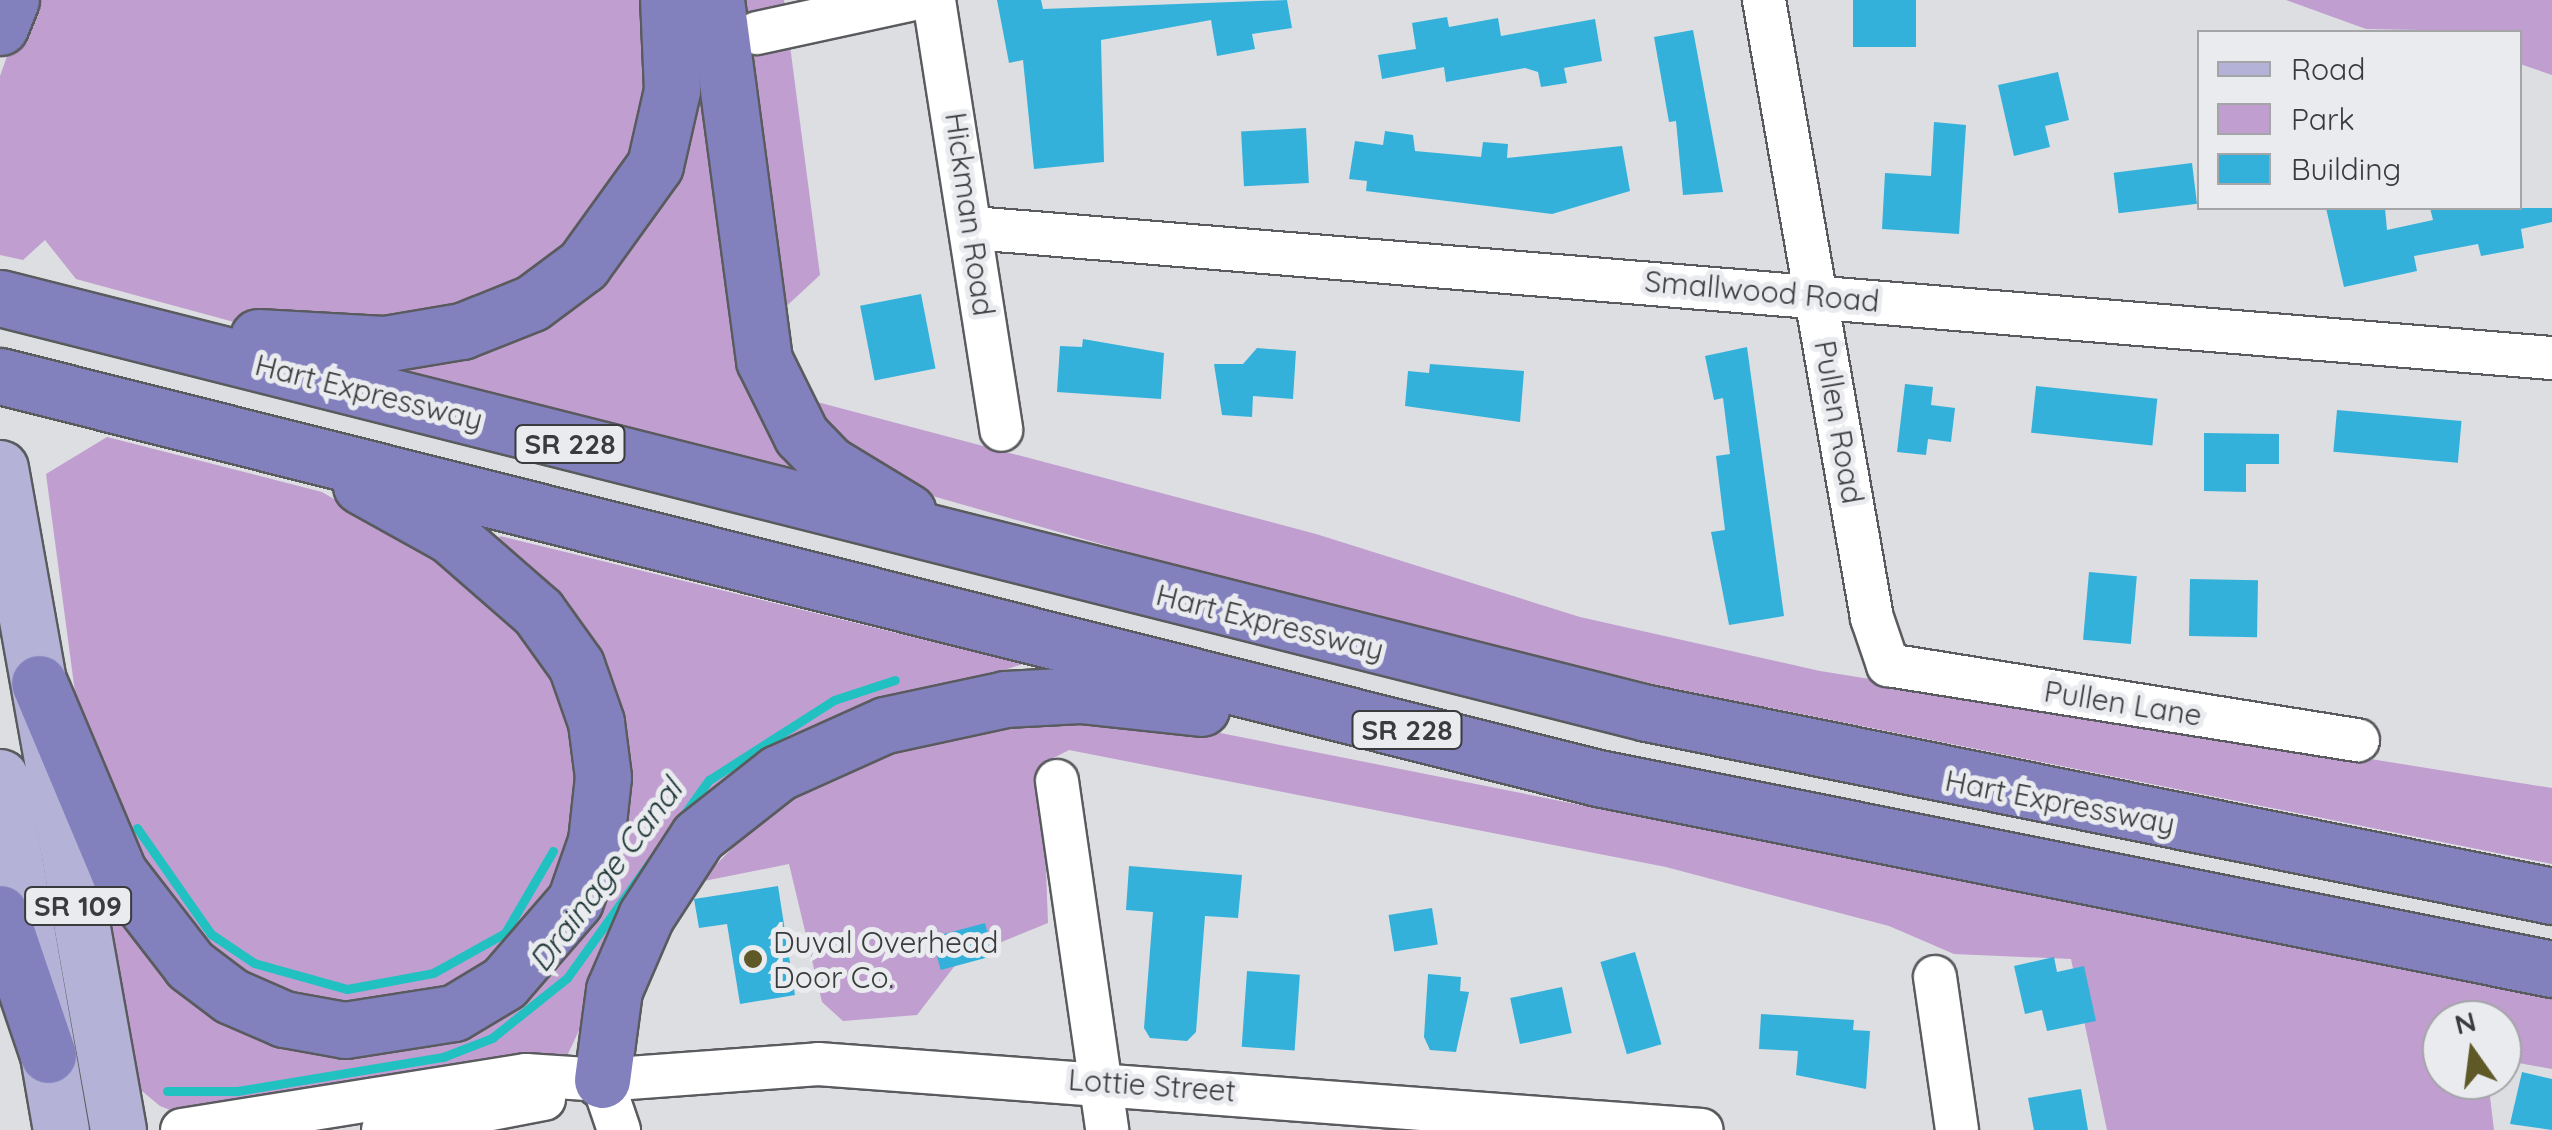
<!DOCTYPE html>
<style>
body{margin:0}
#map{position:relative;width:2552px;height:1130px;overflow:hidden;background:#dcdee1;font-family:Quicksand,sans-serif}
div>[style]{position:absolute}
.green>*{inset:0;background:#c09ed0}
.stream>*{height:9px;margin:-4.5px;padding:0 4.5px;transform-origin:4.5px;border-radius:4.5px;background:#22c1c1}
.building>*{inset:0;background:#34b1da;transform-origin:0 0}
.roads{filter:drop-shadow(2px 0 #5a5b5e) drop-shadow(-2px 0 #5a5b5e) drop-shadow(0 2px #5a5b5e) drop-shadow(0 -2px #5a5b5e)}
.minor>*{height:42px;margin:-21px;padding:0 21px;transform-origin:21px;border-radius:21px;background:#fff}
.major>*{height:55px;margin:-27.5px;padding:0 27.5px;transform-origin:27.5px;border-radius:27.5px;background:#b4b3d7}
.highway>*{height:55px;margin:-27.5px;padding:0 27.5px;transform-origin:27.5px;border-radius:27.5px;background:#8280bd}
.dots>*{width:28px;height:28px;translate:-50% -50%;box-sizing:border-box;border:5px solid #e9ebee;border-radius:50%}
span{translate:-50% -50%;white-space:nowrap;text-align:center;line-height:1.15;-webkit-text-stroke:10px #e9ebee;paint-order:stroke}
.shield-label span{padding:2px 8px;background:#e9ebee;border:2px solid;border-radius:8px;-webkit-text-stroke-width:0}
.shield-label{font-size:28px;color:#3a3b3c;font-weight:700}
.street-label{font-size:30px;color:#3a3b3c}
.poi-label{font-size:30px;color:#3a3b3c}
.left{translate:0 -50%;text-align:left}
.water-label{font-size:32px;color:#203938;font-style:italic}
.legend{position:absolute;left:2197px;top:30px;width:325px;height:180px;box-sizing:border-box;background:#e9ebee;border:2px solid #a3a5a7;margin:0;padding:12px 18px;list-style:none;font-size:30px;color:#3a3b3c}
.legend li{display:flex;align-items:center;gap:20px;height:50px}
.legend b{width:50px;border:2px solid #a3a5a7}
.north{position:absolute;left:2422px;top:1000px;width:100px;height:100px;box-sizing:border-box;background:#e9ebee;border:2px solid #a3a5a7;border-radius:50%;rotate:346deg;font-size:28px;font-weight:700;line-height:40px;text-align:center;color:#3a3b3c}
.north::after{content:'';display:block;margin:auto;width:35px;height:45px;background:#5e5926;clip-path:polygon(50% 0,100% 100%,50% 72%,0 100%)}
</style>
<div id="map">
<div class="green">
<i style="clip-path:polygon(27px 0,652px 0,659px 83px,623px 187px,518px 294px,333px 334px,234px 322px,76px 279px,45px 240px,23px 260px,0 255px,0 76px)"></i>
<i style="clip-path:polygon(736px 0,784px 0,820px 275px,779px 313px)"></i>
<i style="clip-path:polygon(2286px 0,2552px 0,2552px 75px,2520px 64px,2520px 32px,2366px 29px)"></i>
<i style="clip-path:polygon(711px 53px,789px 470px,393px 368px,536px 315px)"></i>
<i style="clip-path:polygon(802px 398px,1316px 534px,1580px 617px,1820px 671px,2552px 788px,2552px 864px,1666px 687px,1241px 584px,901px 487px,854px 464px)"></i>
<i style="clip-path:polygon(107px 437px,322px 492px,521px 609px,590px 760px,546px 924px,435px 1002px,279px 1004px,175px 928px,80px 730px,46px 474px)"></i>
<i style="clip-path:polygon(500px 536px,1023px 664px,957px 685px,645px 890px,567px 1056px,180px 1114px,160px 1106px,137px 1087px,97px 870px,173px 969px,439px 1030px,618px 818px,495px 549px)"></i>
<i style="clip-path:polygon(1057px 717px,1175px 724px,2552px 999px,2552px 1069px,2502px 1060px,2502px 1020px,2442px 1020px,2442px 1080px,2488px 1080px,2494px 1130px,2107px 1130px,2071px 959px,1954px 954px,1889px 926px,1666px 867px,1069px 750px,1042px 764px,1048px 923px,960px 959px,917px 1015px,843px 1021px,822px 1002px,789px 864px,699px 882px,773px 807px,842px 768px,920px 739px)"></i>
</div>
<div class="stream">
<i style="left:137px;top:828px;width:129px;rotate:55.1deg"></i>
<i style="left:211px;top:934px;width:52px;rotate:34deg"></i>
<i style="left:254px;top:963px;width:97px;rotate:15.6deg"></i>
<i style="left:347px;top:989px;width:87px;rotate:-10.5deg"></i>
<i style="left:433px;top:973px;width:82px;rotate:-29.1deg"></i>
<i style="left:505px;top:933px;width:95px;rotate:-59.7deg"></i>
<i style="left:167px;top:1091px;width:70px"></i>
<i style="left:237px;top:1091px;width:209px;rotate:-9.4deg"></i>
<i style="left:443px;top:1057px;width:53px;rotate:-21.2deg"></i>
<i style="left:492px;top:1038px;width:96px;rotate:-38.7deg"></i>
<i style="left:567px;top:978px;width:244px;rotate:-54.4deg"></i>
<i style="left:709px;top:780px;width:148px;rotate:-32.6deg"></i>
<i style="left:834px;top:700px;width:64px;rotate:-18.2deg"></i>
</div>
<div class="building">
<i style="clip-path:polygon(997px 0,1041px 0,1043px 9px,1287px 0,1292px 28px,1252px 34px,1255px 49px,1217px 56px,1211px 20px,1101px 40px,1104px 162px,1034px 169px,1023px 60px,1009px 63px)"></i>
<i style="left:1853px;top:0;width:63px;height:47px"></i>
<i style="clip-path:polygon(1447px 17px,1449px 27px,1498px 18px,1501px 36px,1595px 19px,1602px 61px,1564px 68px,1567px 83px,1541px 87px,1538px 72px,1525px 68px,1446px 82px,1444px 67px,1382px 79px,1378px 55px,1416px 49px,1412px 23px)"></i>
<i style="clip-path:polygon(1693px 30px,1723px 192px,1683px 195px,1676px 121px,1669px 122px,1654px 37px)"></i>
<i style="clip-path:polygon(2058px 72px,2069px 120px,2045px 126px,2050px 147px,2014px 156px,1998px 85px)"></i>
<i style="clip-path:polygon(1934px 122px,1966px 125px,1959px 234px,1882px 229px,1885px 173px,1931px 176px)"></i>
<i style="left:1306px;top:128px;width:55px;height:65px;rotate:87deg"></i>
<i style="clip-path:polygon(1385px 131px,1413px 135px,1415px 151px,1481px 157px,1483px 142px,1508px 144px,1507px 158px,1622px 146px,1630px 191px,1552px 214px,1366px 191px,1367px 181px,1349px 179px,1355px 141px,1383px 145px)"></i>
<i style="left:2192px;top:163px;width:41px;height:79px;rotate:83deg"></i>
<i style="clip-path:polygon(2326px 208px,2385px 208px,2387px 230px,2433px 220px,2430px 208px,2552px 208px,2552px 222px,2521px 229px,2524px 248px,2481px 256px,2478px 244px,2414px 256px,2417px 271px,2344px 287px)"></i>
<i style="left:921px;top:294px;width:76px;height:62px;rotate:79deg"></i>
<i style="clip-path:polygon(1083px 339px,1164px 353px,1161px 399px,1057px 392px,1060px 346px,1082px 347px)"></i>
<i style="clip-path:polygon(1747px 347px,1784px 616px,1729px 625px,1711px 532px,1725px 530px,1716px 456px,1730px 454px,1723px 398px,1714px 400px,1705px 356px)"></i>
<i style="clip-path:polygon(1257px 348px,1296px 351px,1293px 399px,1253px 396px,1252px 417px,1222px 415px,1214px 364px,1243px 364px)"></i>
<i style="clip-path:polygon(1430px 364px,1524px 371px,1520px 422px,1405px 406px,1408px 371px,1429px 373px)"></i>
<i style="clip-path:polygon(1905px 384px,1933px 387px,1931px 405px,1955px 408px,1951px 442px,1928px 439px,1926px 455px,1897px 452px)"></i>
<i style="left:2036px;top:386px;width:122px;height:47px;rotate:6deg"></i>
<i style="left:2337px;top:410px;width:125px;height:42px;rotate:5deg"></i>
<i style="clip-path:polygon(2204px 433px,2279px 434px,2279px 464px,2246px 464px,2246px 492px,2204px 491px)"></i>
<i style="left:2089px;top:572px;width:48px;height:68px;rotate:5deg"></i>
<i style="left:2190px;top:579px;width:68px;height:57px;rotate:1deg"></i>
<i style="clip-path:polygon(1129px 866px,1242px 875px,1238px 918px,1205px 916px,1196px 1032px,1187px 1041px,1150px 1038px,1144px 1028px,1153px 912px,1126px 910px)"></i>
<i style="clip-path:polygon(778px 886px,795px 995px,740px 1004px,727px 924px,699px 928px,694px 899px)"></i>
<i style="left:1432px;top:908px;width:37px;height:44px;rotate:81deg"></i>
<i style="left:985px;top:923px;width:34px;height:55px;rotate:75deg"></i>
<i style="left:1635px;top:952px;width:96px;height:36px;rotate:74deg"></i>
<i style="clip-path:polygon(2054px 957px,2057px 972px,2084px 966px,2096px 1021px,2047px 1031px,2042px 1010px,2025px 1014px,2014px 966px)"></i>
<i style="left:1247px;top:971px;width:53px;height:76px;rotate:4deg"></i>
<i style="clip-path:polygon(1428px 974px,1461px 977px,1460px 991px,1469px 992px,1456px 1052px,1430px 1050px,1424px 1037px)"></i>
<i style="left:1562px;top:987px;width:47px;height:53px;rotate:78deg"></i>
<i style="clip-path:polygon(1761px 1014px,1854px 1020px,1853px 1030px,1870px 1031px,1866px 1089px,1796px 1075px,1798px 1051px,1759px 1049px)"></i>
<i style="clip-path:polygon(2522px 1072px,2552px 1079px,2552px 1130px,2510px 1124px)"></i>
<i style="clip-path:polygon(2081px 1089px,2088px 1130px,2034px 1130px,2028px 1098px)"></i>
</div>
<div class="roads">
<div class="minor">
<i style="left:934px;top:0;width:435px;rotate:81.1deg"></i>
<i style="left:1764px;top:0;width:627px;rotate:80.09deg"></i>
<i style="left:1872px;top:618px;width:50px;rotate:71.2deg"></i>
<i style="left:1888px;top:665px;width:476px;rotate:9.1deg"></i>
<i style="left:757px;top:33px;width:156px;rotate:-12.2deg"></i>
<i style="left:973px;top:228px;width:1584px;rotate:4.71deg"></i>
<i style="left:1057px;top:781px;width:353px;rotate:81.8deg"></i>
<i style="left:1935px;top:977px;width:155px;rotate:81.8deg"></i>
<i style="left:602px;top:1080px;width:53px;rotate:71.2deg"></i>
<i style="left:182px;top:1130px;width:348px;rotate:-9.1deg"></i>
<i style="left:526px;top:1075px;width:76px;rotate:3.8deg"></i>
<i style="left:602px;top:1080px;width:217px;rotate:-4.2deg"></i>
<i style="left:818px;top:1064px;width:886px;rotate:4.27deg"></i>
<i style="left:383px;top:1130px;width:164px;rotate:-10.9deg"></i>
</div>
<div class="major">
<i style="left:0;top:468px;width:672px;rotate:79.89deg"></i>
<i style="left:0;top:777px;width:358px;rotate:80.2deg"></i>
</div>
<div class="highway">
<i style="left:716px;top:0;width:363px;rotate:82.4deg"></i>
<i style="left:764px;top:360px;width:84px;rotate:63.7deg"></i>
<i style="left:801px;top:435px;width:40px;rotate:46deg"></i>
<i style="left:829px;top:464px;width:92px;rotate:31.3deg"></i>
<i style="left:0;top:27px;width:29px;rotate:-68deg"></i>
<i style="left:0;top:298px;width:1698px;rotate:14.14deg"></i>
<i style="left:1647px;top:713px;width:923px;rotate:11.43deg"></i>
<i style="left:258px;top:337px;width:126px;rotate:3.2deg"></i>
<i style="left:384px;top:344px;width:79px;rotate:-9.5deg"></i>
<i style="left:462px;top:331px;width:75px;rotate:-21.8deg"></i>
<i style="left:532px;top:303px;width:64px;rotate:-36.7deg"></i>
<i style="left:583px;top:265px;width:123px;rotate:-54.2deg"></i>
<i style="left:655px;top:165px;width:77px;rotate:-77.2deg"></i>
<i style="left:672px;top:90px;width:90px;rotate:-92.5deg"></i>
<i style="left:0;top:376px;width:1648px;rotate:14.12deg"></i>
<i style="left:1598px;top:778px;width:973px;rotate:11.32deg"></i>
<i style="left:39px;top:683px;width:206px;rotate:67.2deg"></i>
<i style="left:119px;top:873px;width:116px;rotate:52.3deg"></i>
<i style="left:190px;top:965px;width:51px;rotate:37.1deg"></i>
<i style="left:231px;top:996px;width:58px;rotate:23.5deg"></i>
<i style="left:284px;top:1019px;width:62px;rotate:10.2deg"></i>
<i style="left:345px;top:1030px;width:110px;rotate:-8.9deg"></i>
<i style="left:454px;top:1013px;width:58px;rotate:-31deg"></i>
<i style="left:504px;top:983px;width:108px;rotate:-49.1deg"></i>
<i style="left:575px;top:901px;width:64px;rotate:-70.7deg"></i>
<i style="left:596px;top:841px;width:64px;rotate:-83.8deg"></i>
<i style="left:603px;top:777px;width:55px;rotate:-97.3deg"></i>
<i style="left:596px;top:722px;width:60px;rotate:-109.3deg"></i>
<i style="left:576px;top:665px;width:65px;rotate:-125.6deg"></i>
<i style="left:538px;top:612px;width:116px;rotate:-138.9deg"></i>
<i style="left:451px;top:536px;width:103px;rotate:-150.9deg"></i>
<i style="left:0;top:913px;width:150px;rotate:71.3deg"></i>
<i style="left:602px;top:1080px;width:91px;rotate:-82.4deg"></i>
<i style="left:614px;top:990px;width:81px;rotate:-66.6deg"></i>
<i style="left:646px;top:916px;width:95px;rotate:-57deg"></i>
<i style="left:698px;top:836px;width:102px;rotate:-38.2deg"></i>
<i style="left:778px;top:773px;width:117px;rotate:-24.2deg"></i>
<i style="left:885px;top:725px;width:123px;rotate:-12.2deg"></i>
<i style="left:1005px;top:699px;width:75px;rotate:-3.1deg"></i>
<i style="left:1080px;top:695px;width:122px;rotate:6.1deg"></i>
</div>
</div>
<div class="dots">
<i style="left:753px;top:959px;background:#5e5926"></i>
</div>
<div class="shield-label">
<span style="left:570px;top:444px">SR 228</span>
<span style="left:1407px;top:730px">SR 228</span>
<span style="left:78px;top:906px">SR 109</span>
</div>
<div class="street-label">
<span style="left:970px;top:214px;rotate:82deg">Hickman Road</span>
<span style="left:1762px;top:291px;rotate:5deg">Smallwood Road</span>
<span style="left:369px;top:392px;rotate:14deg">Hart Expressway</span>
<span style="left:1839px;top:422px;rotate:80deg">Pullen Road</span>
<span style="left:1270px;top:622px;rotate:14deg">Hart Expressway</span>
<span style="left:2123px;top:703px;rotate:9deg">Pullen Lane</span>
<span style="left:2060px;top:802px;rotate:11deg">Hart Expressway</span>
<span style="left:1152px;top:1085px;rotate:4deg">Lottie Street</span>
</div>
<div class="poi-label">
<span class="left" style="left:773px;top:959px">Duval Overhead<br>Door Co.</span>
</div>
<div class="water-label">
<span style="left:605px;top:875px;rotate:-53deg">Drainage Canal</span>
</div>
<ul class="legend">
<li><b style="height:12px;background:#b4b3d7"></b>Road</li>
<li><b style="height:28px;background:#c09ed0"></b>Park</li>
<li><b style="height:28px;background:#34b1da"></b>Building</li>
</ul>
<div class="north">N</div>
</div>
